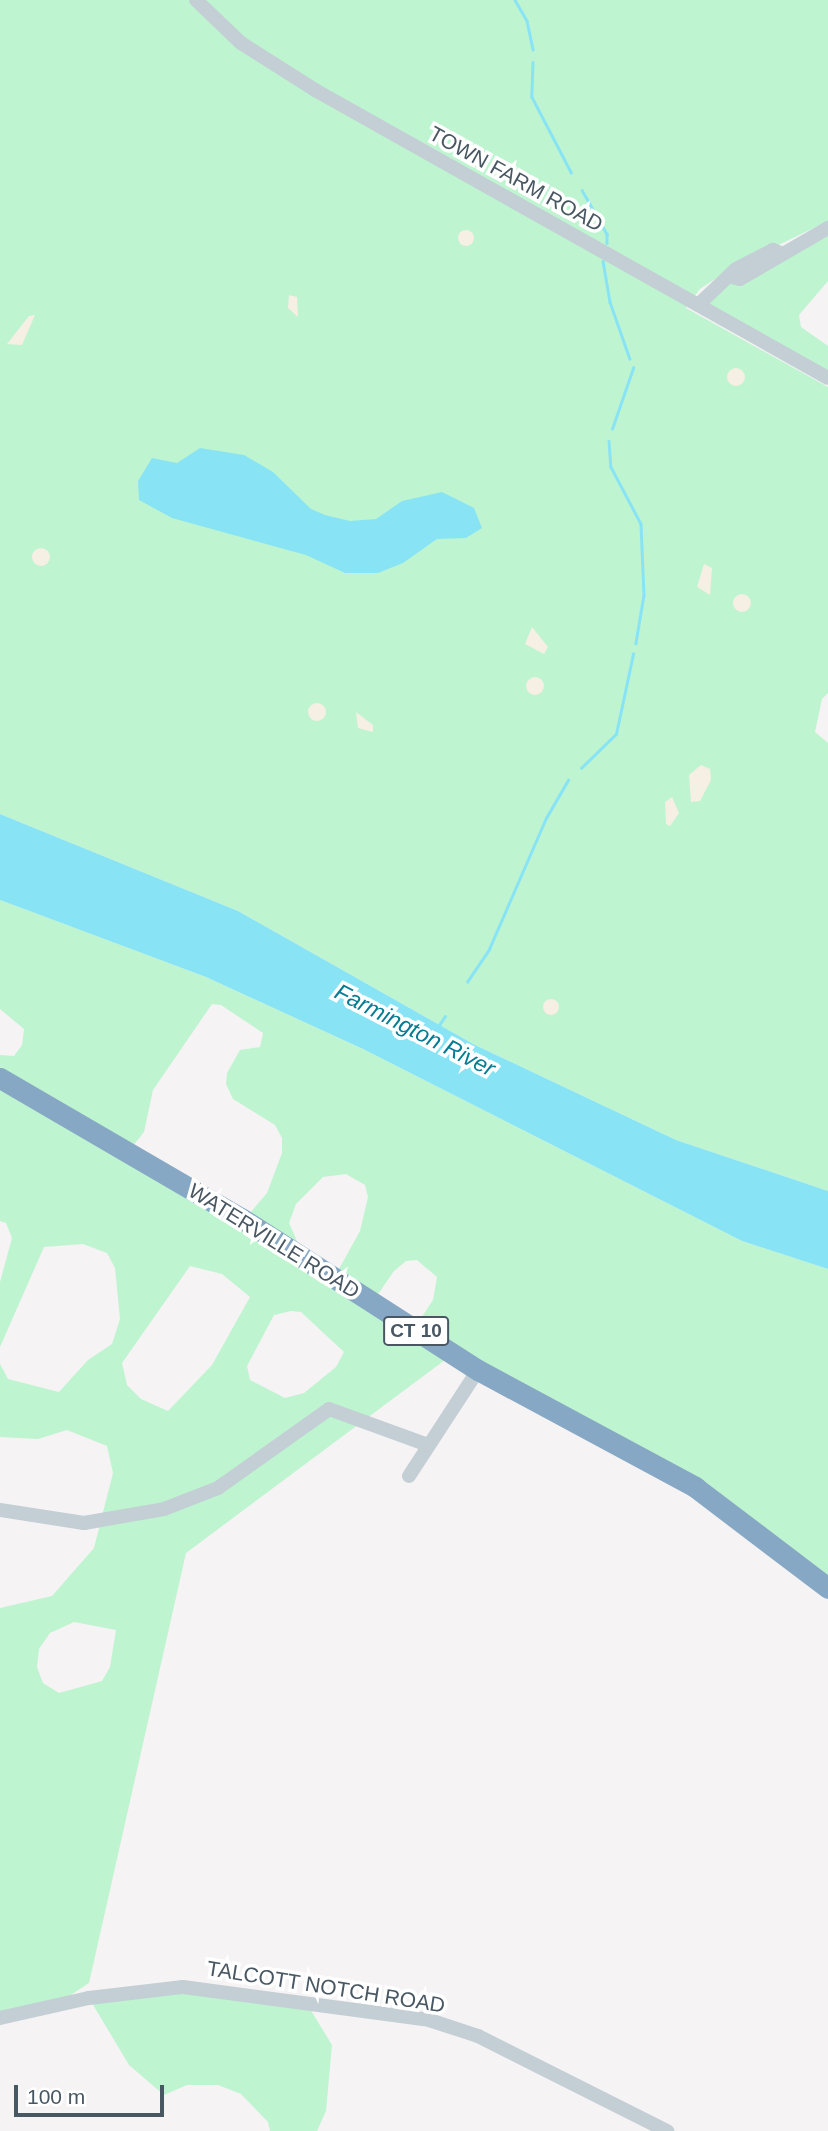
<!DOCTYPE html>
<style>
body{margin:0}
#map{position:relative;width:828px;height:2131px;overflow:hidden;background:#f5f3f3;font-family:Helvetica,sans-serif}
div>[style]{position:absolute}
.green>*{inset:0;background:#bff4d1}
.sand>*{inset:0;background:#f6efe3}
.round{border-radius:50%}
.water>*{inset:0;background:#88e4f5}
.stream>*{height:2.5px;margin:-1.25px;padding:0 1.25px;transform-origin:1.25px;border-radius:1.25px;background:#88e4f5}
.minor>*{height:14px;margin:-7px;padding:0 7px;transform-origin:7px;border-radius:7px;background:#c3ced5}
.highway>*{height:21px;margin:-10.5px;padding:0 10.5px;transform-origin:10.5px;border-radius:10.5px;background:#87a8c5}
span{translate:-50% -50%;white-space:nowrap;text-align:center;line-height:1.15;-webkit-text-stroke:7px #fff;paint-order:stroke}
.shield-label span{padding:2px 5px;background:#fff;border:2px solid;border-radius:5px;-webkit-text-stroke-width:0}
.shield-label{font-size:19px;color:#485762;font-weight:700}
.street-label{font-size:21px;color:#485762}
.water-label{font-size:23px;color:#047c93;font-style:italic}
.scale{position:absolute;left:14px;top:2085px;width:150px;height:32px;box-sizing:border-box;border:4px solid #485762;border-top:0;padding-left:9px;font-size:21px;line-height:24px;white-space:nowrap;color:#485762;-webkit-text-stroke:5px #fff;paint-order:stroke}
</style>
<div id="map">
<div class="green">
<i style="clip-path:polygon(0 0,828px 0,828px 221px,733px 267px,700px 289px,686px 308px,828px 387px,828px 693px,822px 699px,815px 732px,828px 743px,828px 1191px,676px 1140px,475px 1045px,238px 911px,0 814px)"></i>
<i style="clip-path:polygon(828px 228px,828px 281px,799px 315px,801px 327px,828px 346px,828px 378px,698px 305px,732px 277px)"></i>
<i style="clip-path:polygon(evenodd,0 900px,206px 977px,363px 1049px,742px 1241px,828px 1269px,828px 1588px,695px 1487px,453px 1354px,186px 1553px,89px 1983px,57px 2004px,0 2018px,0 1608px,52px 1596px,94px 1548px,113px 1473px,107px 1446px,67px 1430px,38px 1439px,0 1437px,0 1364px,8px 1379px,59px 1392px,88px 1360px,112px 1344px,120px 1319px,115px 1268px,107px 1253px,83px 1244px,44px 1247px,0 1347px,0 1282px,12px 1238px,6px 1223px,0 1221px,0 1055px,14px 1056px,22px 1045px,24px 1029px,0 1009px,0 900px,212px 1004px,221px 1005px,263px 1033px,260px 1047px,240px 1050px,227px 1073px,226px 1084px,233px 1099px,275px 1125px,282px 1138px,282px 1153px,267px 1193px,244px 1220px,128px 1152px,144px 1132px,153px 1090px,212px 1004px,0 900px,346px 1174px,365px 1185px,368px 1197px,360px 1231px,334px 1278px,296px 1254px,297px 1241px,289px 1223px,296px 1204px,323px 1177px,346px 1174px,0 900px,417px 1260px,437px 1277px,433px 1300px,414px 1329px,372px 1303px,394px 1271px,406px 1261px,417px 1260px,0 900px,190px 1266px,222px 1274px,250px 1297px,212px 1365px,168px 1411px,141px 1399px,127px 1385px,122px 1363px,190px 1266px,0 900px,291px 1311px,301px 1312px,344px 1352px,336px 1367px,304px 1393px,285px 1398px,250px 1380px,247px 1366px,274px 1315px,291px 1311px,0 900px,74px 1622px,116px 1630px,110px 1667px,102px 1681px,59px 1693px,43px 1683px,37px 1667px,39px 1649px,50px 1633px,74px 1622px)"></i>
<i style="clip-path:polygon(159px 1988px,307px 2004px,332px 2045px,326px 2111px,317px 2131px,270px 2131px,268px 2122px,241px 2094px,218px 2085px,187px 2085px,164px 2095px,129px 2065px,89px 1998px)"></i>
</div>
<div class="sand">
<i class="round" style="left:458px;top:230px;width:16px;height:16px"></i>
<i style="clip-path:polygon(289px 295px,297px 297px,298px 317px,288px 308px)"></i>
<i style="clip-path:polygon(35px 315px,22px 345px,7px 344px,29px 316px)"></i>
<i class="round" style="left:727px;top:368px;width:18px;height:18px"></i>
<i class="round" style="left:32px;top:548px;width:18px;height:18px"></i>
<i style="clip-path:polygon(704px 564px,712px 568px,710px 595px,697px 587px)"></i>
<i class="round" style="left:733px;top:594px;width:18px;height:18px"></i>
<i style="clip-path:polygon(532px 627px,548px 647px,544px 654px,525px 644px)"></i>
<i class="round" style="left:526px;top:677px;width:18px;height:18px"></i>
<i class="round" style="left:308px;top:703px;width:18px;height:18px"></i>
<i style="clip-path:polygon(356px 712px,373px 725px,373px 732px,358px 728px)"></i>
<i style="clip-path:polygon(701px 765px,710px 769px,711px 780px,700px 801px,691px 802px,689px 775px)"></i>
<i style="clip-path:polygon(672px 797px,679px 813px,670px 826px,666px 824px,665px 802px)"></i>
<i class="round" style="left:543px;top:999px;width:16px;height:16px"></i>
</div>
<div class="water">
<i style="clip-path:polygon(200px 448px,244px 455px,273px 472px,311px 509px,325px 515px,350px 521px,376px 519px,402px 501px,442px 492px,474px 508px,482px 528px,466px 538px,437px 539px,403px 563px,378px 573px,345px 573px,306px 555px,172px 518px,139px 500px,138px 481px,152px 458px,177px 463px)"></i>
<i style="clip-path:polygon(0 814px,238px 911px,475px 1045px,676px 1140px,828px 1191px,828px 1269px,742px 1241px,363px 1049px,206px 977px,0 900px)"></i>
</div>
<div class="stream">
<i style="left:515px;top:0;width:24px;rotate:60deg"></i>
<i style="left:527px;top:21px;width:29px;rotate:78deg"></i>
<i style="left:533px;top:62px;width:35px;rotate:92deg"></i>
<i style="left:532px;top:97px;width:85px;rotate:62.5deg"></i>
<i style="left:582px;top:190px;width:51px;rotate:60.4deg"></i>
<i style="left:607px;top:234px;width:9px;rotate:90deg"></i>
<i style="left:603px;top:261px;width:42px;rotate:80.3deg"></i>
<i style="left:610px;top:302px;width:60px;rotate:70.7deg"></i>
<i style="left:612px;top:429px;width:65px;rotate:-71deg"></i>
<i style="left:609px;top:441px;width:26px;rotate:86deg"></i>
<i style="left:611px;top:467px;width:64px;rotate:62.2deg"></i>
<i style="left:641px;top:524px;width:71px;rotate:87.6deg"></i>
<i style="left:644px;top:595px;width:49px;rotate:99.5deg"></i>
<i style="left:581px;top:768px;width:49px;rotate:-44.2deg"></i>
<i style="left:616px;top:734px;width:82px;rotate:-78deg"></i>
<i style="left:467px;top:982px;width:40px;rotate:-56deg"></i>
<i style="left:489px;top:949px;width:143px;rotate:-66.5deg"></i>
<i style="left:546px;top:818px;width:44px;rotate:-59.9deg"></i>
<i style="left:437px;top:1028px;width:14px;rotate:-56deg"></i>
</div>
<div class="minor">
<i style="left:196px;top:0;width:62px;rotate:43.7deg"></i>
<i style="left:241px;top:43px;width:88px;rotate:32.4deg"></i>
<i style="left:315px;top:90px;width:588px;rotate:29.31deg"></i>
<i style="left:732px;top:277px;width:8px;rotate:14deg"></i>
<i style="left:740px;top:279px;width:102px;rotate:-30.1deg"></i>
<i style="left:698px;top:305px;width:52px;rotate:-43.5deg"></i>
<i style="left:736px;top:269px;width:42px;rotate:-27.2deg"></i>
<i style="left:773px;top:250px;width:9px;rotate:21deg"></i>
<i style="left:409px;top:1476px;width:126px;rotate:-56.9deg"></i>
<i style="left:0;top:1510px;width:85px;rotate:8.8deg"></i>
<i style="left:84px;top:1523px;width:81px;rotate:-9.9deg"></i>
<i style="left:164px;top:1509px;width:58px;rotate:-21.3deg"></i>
<i style="left:218px;top:1488px;width:136px;rotate:-35.4deg"></i>
<i style="left:329px;top:1409px;width:105px;rotate:20deg"></i>
<i style="left:0;top:2018px;width:91px;rotate:-12.7deg"></i>
<i style="left:89px;top:1998px;width:95px;rotate:-6.7deg"></i>
<i style="left:183px;top:1987px;width:248px;rotate:7.6deg"></i>
<i style="left:429px;top:2020px;width:52px;rotate:18.1deg"></i>
<i style="left:478px;top:2036px;width:212px;rotate:26.7deg"></i>
</div>
<div class="highway">
<i style="left:0;top:1078px;width:279px;rotate:30.2deg"></i>
<i style="left:241px;top:1218px;width:282px;rotate:32.7deg"></i>
<i style="left:478px;top:1370px;width:247px;rotate:28.3deg"></i>
<i style="left:695px;top:1487px;width:167px;rotate:37.2deg"></i>
</div>
<div class="shield-label">
<span style="left:416px;top:1331px">CT 10</span>
</div>
<div class="street-label">
<span style="left:516px;top:179px;rotate:29deg">TOWN FARM ROAD</span>
<span style="left:274px;top:1241px;rotate:32deg">WATERVILLE ROAD</span>
<span style="left:326px;top:1987px;rotate:9deg">TALCOTT NOTCH ROAD</span>
</div>
<div class="water-label">
<span style="left:415px;top:1030px;rotate:27deg">Farmington River</span>
</div>
<div class="scale">100 m</div>
</div>
